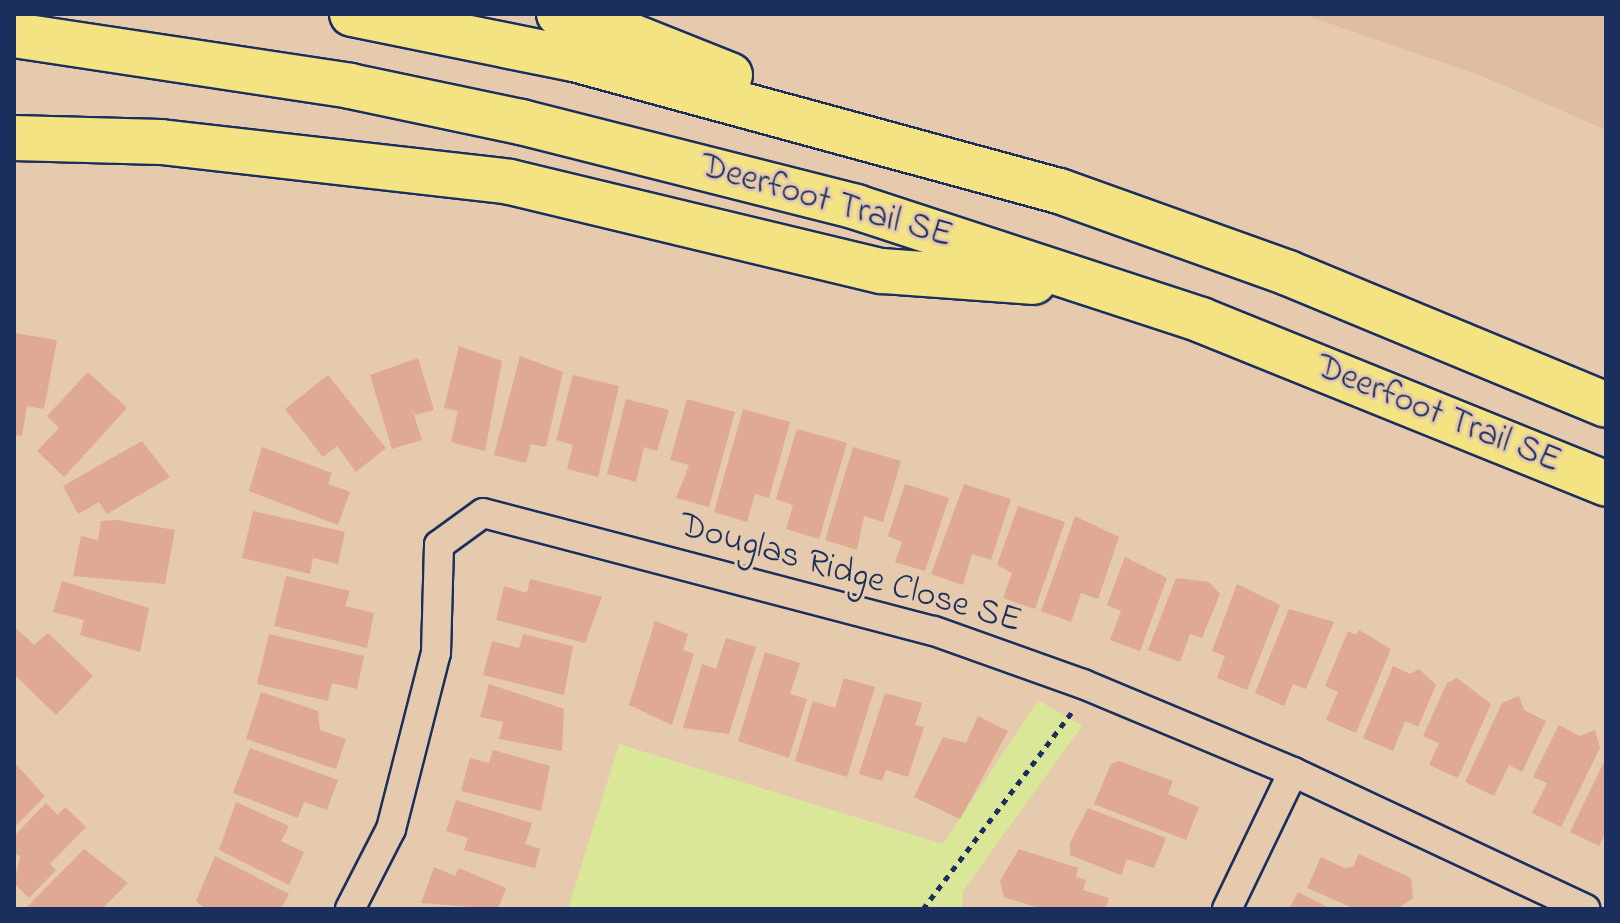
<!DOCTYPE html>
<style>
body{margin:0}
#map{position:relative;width:1620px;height:923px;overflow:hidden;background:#e5caad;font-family:"Indie Flower",sans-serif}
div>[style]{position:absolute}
.built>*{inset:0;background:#dfbda5}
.green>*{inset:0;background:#dae698}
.building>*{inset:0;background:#dfa994}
.path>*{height:5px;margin-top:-2.5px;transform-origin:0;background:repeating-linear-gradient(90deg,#1b2f5e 0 6px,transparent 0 12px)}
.roads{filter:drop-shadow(2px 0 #1b2f5e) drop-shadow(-2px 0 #1b2f5e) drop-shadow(0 2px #1b2f5e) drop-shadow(0 -2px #1b2f5e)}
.minor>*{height:28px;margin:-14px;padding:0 14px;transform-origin:14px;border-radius:14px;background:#e5caad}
.motorway>*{height:44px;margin:-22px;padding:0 22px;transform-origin:22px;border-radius:22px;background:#f4e382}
span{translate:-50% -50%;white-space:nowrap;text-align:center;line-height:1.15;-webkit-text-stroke:6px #e5caad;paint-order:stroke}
.street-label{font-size:36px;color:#1b2f5e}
.frame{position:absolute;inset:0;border:16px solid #1b2f5e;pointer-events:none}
</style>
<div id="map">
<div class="built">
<i style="clip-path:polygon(1302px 14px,1606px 14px,1606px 130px,1482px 76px)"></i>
</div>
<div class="green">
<i style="clip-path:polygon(1038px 700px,1082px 726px,963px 891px,962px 909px,568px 909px,619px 744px,943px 844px)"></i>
</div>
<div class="building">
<i style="clip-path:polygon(14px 333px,57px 340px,44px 409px,27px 406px,22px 436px,14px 435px)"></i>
<i style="clip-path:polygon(459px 346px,502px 361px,485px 451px,451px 442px,458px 411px,444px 408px)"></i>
<i style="clip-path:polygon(520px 356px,563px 372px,546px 447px,531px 444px,526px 463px,494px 455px)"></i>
<i style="clip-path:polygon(418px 358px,434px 410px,415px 415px,411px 406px,422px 440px,392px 449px,370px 375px)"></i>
<i style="clip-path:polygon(88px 372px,127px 408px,64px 477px,37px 451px,59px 428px,47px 416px)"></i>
<i style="clip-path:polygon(328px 375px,386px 448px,356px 472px,337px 446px,323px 457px,285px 409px)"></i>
<i style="clip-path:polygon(573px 375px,619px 386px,598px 477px,567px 469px,573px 445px,556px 440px)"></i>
<i style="clip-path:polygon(626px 399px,669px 410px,657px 451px,644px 447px,636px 482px,607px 474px)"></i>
<i style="clip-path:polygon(687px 399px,735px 412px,709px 507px,676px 498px,689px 465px,670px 460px)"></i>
<i style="clip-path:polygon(743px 409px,790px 422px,769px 498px,755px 494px,747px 522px,714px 512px)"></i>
<i style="clip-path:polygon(797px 429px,847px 443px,819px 539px,786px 529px,793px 505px,776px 499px)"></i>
<i style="clip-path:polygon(142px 441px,170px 477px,107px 514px,99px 502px,78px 514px,63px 486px)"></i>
<i style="clip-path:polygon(262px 447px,332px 473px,328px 484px,350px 492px,338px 525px,249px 491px)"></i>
<i style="clip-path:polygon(853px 447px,901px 461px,883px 522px,864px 516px,857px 550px,825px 540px)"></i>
<i style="clip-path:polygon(905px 484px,949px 498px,925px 571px,895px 562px,902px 542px,888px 536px)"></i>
<i style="clip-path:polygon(964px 484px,1011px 499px,991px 560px,972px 554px,963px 585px,931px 574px)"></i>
<i style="clip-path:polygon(1018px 506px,1065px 522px,1035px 609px,1003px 598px,1012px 573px,997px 565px)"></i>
<i style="clip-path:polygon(253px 511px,345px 532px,338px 564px,313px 558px,310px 574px,242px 558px)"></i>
<i style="clip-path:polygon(1075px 516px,1119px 537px,1098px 599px,1081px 593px,1071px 622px,1041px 611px)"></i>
<i style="clip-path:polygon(117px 520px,175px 530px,165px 584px,73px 576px,81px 536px,98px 540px,101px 521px)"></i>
<i style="clip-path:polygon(1125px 557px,1167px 578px,1140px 651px,1110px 640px,1121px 611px,1107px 605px)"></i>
<i style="clip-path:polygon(286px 576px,350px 591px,345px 606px,374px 613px,367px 648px,274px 626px)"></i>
<i style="clip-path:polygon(1176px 578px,1209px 582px,1220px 594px,1202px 638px,1190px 634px,1180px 662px,1148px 650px)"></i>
<i style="clip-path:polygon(530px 579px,602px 597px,585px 643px,496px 620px,504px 586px,527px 593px)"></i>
<i style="clip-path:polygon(62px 581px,149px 608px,140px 652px,80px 635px,84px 620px,53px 612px)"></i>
<i style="clip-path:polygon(1237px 584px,1280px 605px,1247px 690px,1217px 678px,1225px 656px,1212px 651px)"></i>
<i style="clip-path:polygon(1289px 609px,1334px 622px,1306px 689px,1293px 684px,1284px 706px,1255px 693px)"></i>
<i style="clip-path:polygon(655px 621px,688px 634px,683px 650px,694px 654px,672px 725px,629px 705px)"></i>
<i style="clip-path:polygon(14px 626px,34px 645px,48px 633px,93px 676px,56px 715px,14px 674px)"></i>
<i style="clip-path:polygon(1359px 630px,1391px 649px,1356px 733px,1326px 720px,1338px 692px,1325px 686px,1348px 631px,1356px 635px)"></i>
<i style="clip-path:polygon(269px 634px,364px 656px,357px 689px,332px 683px,328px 701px,257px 684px)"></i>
<i style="clip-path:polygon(523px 634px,573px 646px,564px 695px,483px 675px,492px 641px,519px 648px)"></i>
<i style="clip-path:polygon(726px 638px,756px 647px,729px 734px,683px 728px,702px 664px,716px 669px)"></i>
<i style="clip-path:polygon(765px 652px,800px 663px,790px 694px,807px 699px,789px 758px,738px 741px)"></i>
<i style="clip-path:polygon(1393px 666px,1410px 674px,1419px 669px,1436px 685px,1418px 727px,1405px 721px,1393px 751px,1363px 738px)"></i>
<i style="clip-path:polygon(844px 678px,875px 687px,847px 777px,795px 761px,813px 701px,835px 708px)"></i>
<i style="clip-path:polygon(1457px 678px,1491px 704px,1458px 778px,1429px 765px,1439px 743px,1423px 736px,1447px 683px)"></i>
<i style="clip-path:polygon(489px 684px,564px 709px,562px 751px,499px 739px,503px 722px,480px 717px)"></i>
<i style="clip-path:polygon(261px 692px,318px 711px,320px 730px,346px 739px,336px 769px,246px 739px)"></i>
<i style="clip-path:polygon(885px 693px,922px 703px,915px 725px,924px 727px,908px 777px,886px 770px,882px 781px,859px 774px)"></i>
<i style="clip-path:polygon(1519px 696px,1524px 710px,1546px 721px,1522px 772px,1509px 765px,1494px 796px,1465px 782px,1502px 703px)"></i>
<i style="clip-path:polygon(978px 716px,1008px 731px,960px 819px,914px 797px,943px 737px,966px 743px)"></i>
<i style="clip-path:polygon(1559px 725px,1580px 736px,1595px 730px,1600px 748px,1561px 827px,1532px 813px,1547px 783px,1533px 777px)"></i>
<i style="clip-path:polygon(250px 748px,338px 780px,327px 810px,304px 802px,298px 818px,233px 793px)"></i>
<i style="clip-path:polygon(493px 750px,550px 766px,541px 811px,461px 791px,470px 758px,489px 763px)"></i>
<i style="clip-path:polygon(1119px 761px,1173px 781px,1168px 794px,1199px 807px,1186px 840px,1094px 804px,1111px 764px)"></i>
<i style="clip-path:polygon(14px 762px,45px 796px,14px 828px)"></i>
<i style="clip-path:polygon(1604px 762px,1606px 832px,1599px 846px,1570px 832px)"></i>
<i style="clip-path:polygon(456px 800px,532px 823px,525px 844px,540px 849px,535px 868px,464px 850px,468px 838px,446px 831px)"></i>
<i style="clip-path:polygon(236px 802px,289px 826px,281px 841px,304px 852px,289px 885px,219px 850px)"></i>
<i style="clip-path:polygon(46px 803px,58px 815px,65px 807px,86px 827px,50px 864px,56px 870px,29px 898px,14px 883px,20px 856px,14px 853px,14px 836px)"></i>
<i style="clip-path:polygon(1088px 808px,1166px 838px,1154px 868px,1127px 859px,1121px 875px,1070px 855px,1070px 843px)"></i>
<i style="clip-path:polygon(84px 849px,128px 883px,102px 909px,25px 909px)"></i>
<i style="clip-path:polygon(1019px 849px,1078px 868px,1076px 877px,1086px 880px,1083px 890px,1109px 898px,1105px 909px,1042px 909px,1004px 897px,1000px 881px)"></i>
<i style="clip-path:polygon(1359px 854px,1411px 878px,1413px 898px,1397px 909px,1355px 909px,1307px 888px,1321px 857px,1345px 868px,1353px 867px)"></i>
<i style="clip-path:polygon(215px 856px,289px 894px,281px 909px,205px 909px,196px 901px)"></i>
<i style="clip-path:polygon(434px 867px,455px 876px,459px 868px,506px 888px,498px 909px,421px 903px)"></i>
<i style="clip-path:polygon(1298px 892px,1331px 909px,1289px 909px)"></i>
</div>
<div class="path">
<i style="left:923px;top:909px;width:251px;rotate:-52.9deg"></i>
</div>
<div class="roads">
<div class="minor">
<i style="left:350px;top:909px;width:90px;rotate:-62.9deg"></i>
<i style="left:391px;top:829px;width:182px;rotate:-75.7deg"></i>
<i style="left:436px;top:653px;width:108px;rotate:-88.4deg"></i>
<i style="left:439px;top:545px;width:54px;rotate:-36deg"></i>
<i style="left:483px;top:513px;width:466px;rotate:14.7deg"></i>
<i style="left:934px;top:631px;width:158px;rotate:19.6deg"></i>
<i style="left:1083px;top:684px;width:228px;rotate:22.7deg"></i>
<i style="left:1293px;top:772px;width:323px;rotate:25.1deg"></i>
<i style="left:1227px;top:909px;width:152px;rotate:-64.3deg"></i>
</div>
<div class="motorway">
<i style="left:352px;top:14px;width:227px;rotate:11.5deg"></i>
<i style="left:574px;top:59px;width:503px;rotate:15.23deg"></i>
<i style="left:1059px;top:191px;width:243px;rotate:19.7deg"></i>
<i style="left:1288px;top:273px;width:344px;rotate:22.5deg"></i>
<i style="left:559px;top:14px;width:41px;rotate:12.7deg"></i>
<i style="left:599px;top:23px;width:141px;rotate:21.7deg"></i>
<i style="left:14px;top:35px;width:340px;rotate:8.6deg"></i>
<i style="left:350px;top:86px;width:175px;rotate:11.9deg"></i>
<i style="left:521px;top:122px;width:346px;rotate:14.2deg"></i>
<i style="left:856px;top:207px;width:363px;rotate:18.1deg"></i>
<i style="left:1201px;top:320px;width:437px;rotate:22deg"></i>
<i style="left:14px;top:138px;width:147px;rotate:1.6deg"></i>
<i style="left:161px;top:142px;width:351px;rotate:6.5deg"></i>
<i style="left:510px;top:182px;width:382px;rotate:13.5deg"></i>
<i style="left:882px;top:271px;width:152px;rotate:4.1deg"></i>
</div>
</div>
<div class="street-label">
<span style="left:826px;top:202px;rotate:16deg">Deerfoot Trail SE</span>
<span style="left:1438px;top:415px;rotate:22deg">Deerfoot Trail SE</span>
<span style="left:850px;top:574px;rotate:16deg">Douglas Ridge Close SE</span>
</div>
<div class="frame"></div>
</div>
